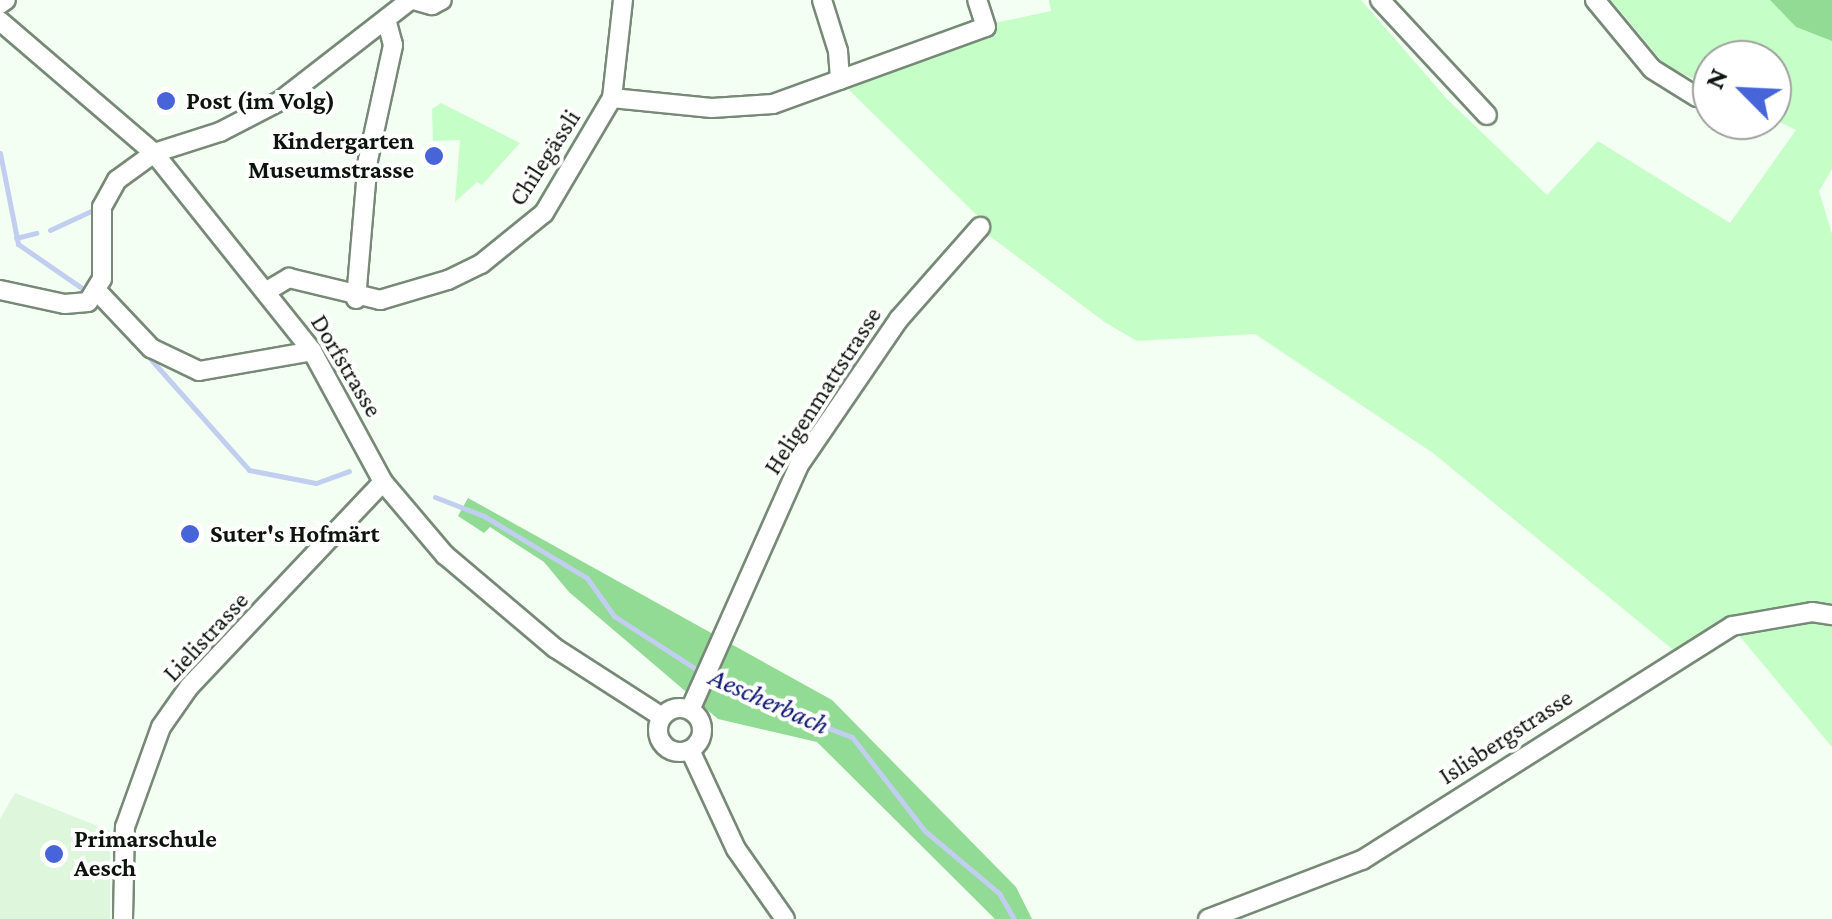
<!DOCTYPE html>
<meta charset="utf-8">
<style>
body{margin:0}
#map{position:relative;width:1832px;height:919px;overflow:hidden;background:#f3fff3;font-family:"Crimson Pro",serif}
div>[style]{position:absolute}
.built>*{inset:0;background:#ddf6dc}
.green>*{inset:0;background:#c5fec6}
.forest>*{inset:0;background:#91db94}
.stream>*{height:5px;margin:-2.5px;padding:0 2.5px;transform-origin:2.5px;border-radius:2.5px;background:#c1ceef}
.roads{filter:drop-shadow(2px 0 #778977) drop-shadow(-2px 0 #778977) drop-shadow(0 2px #778977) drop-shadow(0 -2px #778977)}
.minor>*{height:18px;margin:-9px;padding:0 9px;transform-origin:9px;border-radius:9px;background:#fff}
.minor>.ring{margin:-9px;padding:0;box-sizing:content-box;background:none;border:18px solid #fff;border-radius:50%}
.dots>*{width:28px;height:28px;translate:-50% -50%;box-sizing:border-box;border:5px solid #fff;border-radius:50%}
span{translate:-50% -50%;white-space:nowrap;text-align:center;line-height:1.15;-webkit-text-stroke:8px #fff;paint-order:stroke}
.poi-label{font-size:25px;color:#0d140d;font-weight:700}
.left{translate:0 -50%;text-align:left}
.right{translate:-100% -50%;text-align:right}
.street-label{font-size:25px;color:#0d140d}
.water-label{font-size:28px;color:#101874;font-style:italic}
.north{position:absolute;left:1692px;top:40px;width:100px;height:100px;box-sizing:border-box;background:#fff;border:2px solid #9ea19e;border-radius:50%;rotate:294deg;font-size:28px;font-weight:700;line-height:40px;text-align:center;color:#0d140d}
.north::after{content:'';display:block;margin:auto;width:35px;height:45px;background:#4765d9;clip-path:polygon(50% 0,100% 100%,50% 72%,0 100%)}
</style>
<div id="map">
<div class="built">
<i style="clip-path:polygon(15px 793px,110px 831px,110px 919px,0 919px,0 819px)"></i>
</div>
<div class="green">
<i style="clip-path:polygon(1049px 0,1361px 0,1447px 99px,1547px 195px,1598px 141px,1730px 223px,1796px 130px,1772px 118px,1772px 60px,1712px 60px,1712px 88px,1665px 65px,1611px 0,1770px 0,1796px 27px,1832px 41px,1832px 169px,1819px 191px,1832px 234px,1832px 747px,1732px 627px,1682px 657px,1433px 453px,1255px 334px,1137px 341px,1106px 323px,987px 234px,989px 227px,846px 87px,967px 29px,1051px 11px)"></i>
<i style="clip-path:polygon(441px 103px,520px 143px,482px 185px,477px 182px,455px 202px,460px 140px,433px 141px,432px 109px)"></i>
</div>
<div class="forest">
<i style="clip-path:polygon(1770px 0,1832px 0,1832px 41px,1796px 27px)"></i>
<i style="clip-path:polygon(468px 498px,832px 700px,1016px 887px,1032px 919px,995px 919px,817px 742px,718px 719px,569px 592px,544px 562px,490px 527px,484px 533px,458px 516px)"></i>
</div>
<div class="stream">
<i style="left:0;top:153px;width:93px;rotate:78.8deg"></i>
<i style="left:18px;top:244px;width:86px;rotate:34.6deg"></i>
<i style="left:50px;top:230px;width:47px;rotate:-24.9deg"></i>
<i style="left:16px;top:238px;width:21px;rotate:-14deg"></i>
<i style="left:95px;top:301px;width:34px;rotate:47deg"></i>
<i style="left:147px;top:355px;width:154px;rotate:48.4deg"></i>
<i style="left:249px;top:470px;width:68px;rotate:11deg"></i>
<i style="left:316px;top:483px;width:35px;rotate:-20deg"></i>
<i style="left:435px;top:497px;width:53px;rotate:21.2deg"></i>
<i style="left:484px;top:516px;width:120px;rotate:31deg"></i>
<i style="left:587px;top:578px;width:47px;rotate:54.6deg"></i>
<i style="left:614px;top:616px;width:138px;rotate:32.9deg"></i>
<i style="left:730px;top:691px;width:130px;rotate:20.7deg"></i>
<i style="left:852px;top:737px;width:119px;rotate:52.2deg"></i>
<i style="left:925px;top:831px;width:97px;rotate:40deg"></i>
<i style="left:999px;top:893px;width:30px;rotate:60deg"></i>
</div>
<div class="roads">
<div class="minor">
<i style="left:414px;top:0;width:19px;rotate:16deg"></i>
<i style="left:432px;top:5px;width:11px;rotate:-27deg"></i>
<i style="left:822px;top:0;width:53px;rotate:72.6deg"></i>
<i style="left:838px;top:51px;width:29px;rotate:86deg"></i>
<i style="left:1380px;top:0;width:157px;rotate:47.1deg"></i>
<i style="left:1595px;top:0;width:89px;rotate:50.4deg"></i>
<i style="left:1652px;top:69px;width:53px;rotate:31.9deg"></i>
<i style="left:0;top:4px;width:7px;rotate:-34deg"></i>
<i style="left:0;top:21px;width:203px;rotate:40.6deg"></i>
<i style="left:154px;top:153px;width:253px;rotate:51.4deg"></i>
<i style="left:312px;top:351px;width:149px;rotate:61.5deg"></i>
<i style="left:383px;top:482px;width:96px;rotate:49.7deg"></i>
<i style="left:445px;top:555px;width:144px;rotate:40.2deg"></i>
<i style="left:555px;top:648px;width:127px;rotate:32.8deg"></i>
<i style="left:612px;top:98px;width:99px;rotate:-83.6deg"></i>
<i style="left:0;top:290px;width:66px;rotate:12.2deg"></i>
<i style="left:65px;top:304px;width:23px;rotate:-5deg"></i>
<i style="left:88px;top:302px;width:27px;rotate:-59deg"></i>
<i style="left:102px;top:279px;width:72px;rotate:-90deg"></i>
<i style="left:102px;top:207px;width:31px;rotate:-61deg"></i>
<i style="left:117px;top:180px;width:46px;rotate:-36.1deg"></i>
<i style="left:154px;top:153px;width:69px;rotate:-17.7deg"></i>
<i style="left:220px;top:132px;width:68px;rotate:-27.3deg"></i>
<i style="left:280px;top:101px;width:165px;rotate:-37.8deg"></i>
<i style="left:267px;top:291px;width:26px;rotate:-31deg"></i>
<i style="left:289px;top:278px;width:94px;rotate:13.6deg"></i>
<i style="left:380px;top:300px;width:71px;rotate:-16.4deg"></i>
<i style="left:448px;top:280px;width:37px;rotate:-26deg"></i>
<i style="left:481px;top:264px;width:81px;rotate:-39deg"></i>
<i style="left:544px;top:213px;width:134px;rotate:-59.4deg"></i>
<i style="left:612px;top:98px;width:100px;rotate:5.7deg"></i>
<i style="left:712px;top:108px;width:61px;rotate:-3.8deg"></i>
<i style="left:773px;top:104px;width:226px;rotate:-19.9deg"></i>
<i style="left:986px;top:27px;width:28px;rotate:-108deg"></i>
<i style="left:99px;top:293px;width:76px;rotate:46.6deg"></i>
<i style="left:151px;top:348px;width:53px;rotate:25.6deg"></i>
<i style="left:199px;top:371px;width:115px;rotate:-10deg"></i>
<i style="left:356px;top:299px;width:140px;rotate:-85.1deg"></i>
<i style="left:368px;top:160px;width:118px;rotate:-77.7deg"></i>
<i style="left:393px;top:45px;width:23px;rotate:-105deg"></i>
<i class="ring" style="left:658px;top:708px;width:26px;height:26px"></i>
<i style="left:690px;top:710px;width:268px;rotate:-66deg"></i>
<i style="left:799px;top:465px;width:177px;rotate:-55.6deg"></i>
<i style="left:899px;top:319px;width:123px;rotate:-48.6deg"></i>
<i style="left:690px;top:750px;width:109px;rotate:65.1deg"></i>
<i style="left:736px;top:849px;width:85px;rotate:55deg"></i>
<i style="left:123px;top:919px;width:92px;rotate:-88.8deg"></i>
<i style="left:125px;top:827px;width:106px;rotate:-70.2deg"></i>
<i style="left:161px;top:727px;width:49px;rotate:-55deg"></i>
<i style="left:189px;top:687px;width:282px;rotate:-46.6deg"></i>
<i style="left:1208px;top:919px;width:165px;rotate:-21deg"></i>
<i style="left:1362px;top:860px;width:438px;rotate:-32.3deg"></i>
<i style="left:1732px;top:626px;width:81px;rotate:-9.9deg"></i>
<i style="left:1812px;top:612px;width:20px;rotate:9deg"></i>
</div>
</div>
<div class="dots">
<i style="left:166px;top:101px;background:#4765d9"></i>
<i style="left:434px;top:156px;background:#4765d9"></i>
<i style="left:190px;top:534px;background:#4765d9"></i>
<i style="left:54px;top:854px;background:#4765d9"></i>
</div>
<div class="poi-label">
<span class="left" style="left:186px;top:101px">Post (im Volg)</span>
<span class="right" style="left:414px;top:156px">Kindergarten<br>Museumstrasse</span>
<span class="left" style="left:210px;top:534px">Suter's Hofmärt</span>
<span class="left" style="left:74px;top:854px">Primarschule<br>Aesch</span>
</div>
<div class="street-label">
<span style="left:545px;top:158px;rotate:-57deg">Chilegässli</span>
<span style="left:346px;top:366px;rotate:59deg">Dorfstrasse</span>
<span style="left:823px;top:391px;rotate:-57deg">Heligenmattstrasse</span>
<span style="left:206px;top:637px;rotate:-47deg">Lielistrasse</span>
<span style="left:1506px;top:737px;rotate:-33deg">Islisbergstrasse</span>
</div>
<div class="water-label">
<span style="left:769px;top:701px;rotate:24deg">Aescherbach</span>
</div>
<div class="north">N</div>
</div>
